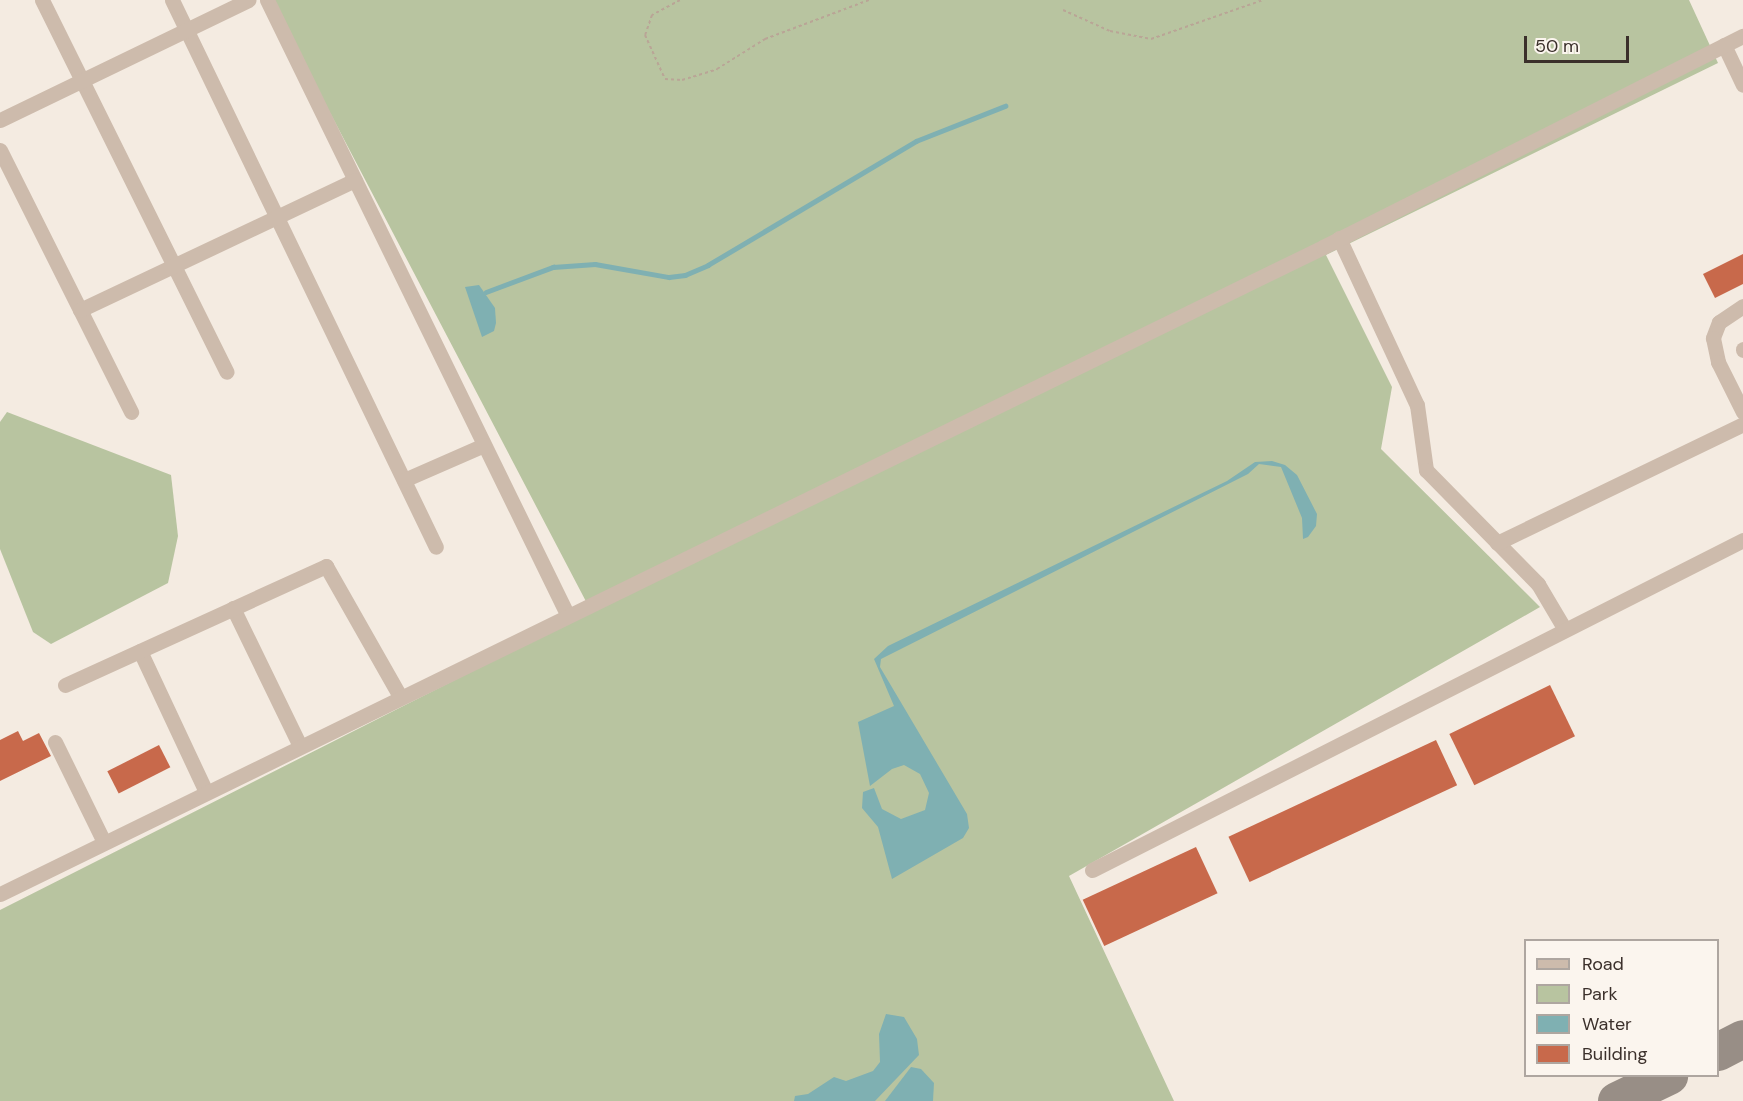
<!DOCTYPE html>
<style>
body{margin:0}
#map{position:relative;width:1743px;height:1101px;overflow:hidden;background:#f4ebe1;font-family:"DM Sans",sans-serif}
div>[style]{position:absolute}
.green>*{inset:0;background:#b8c4a0}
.water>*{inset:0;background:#7fb0b2}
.stream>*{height:4.5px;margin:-2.25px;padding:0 2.25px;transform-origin:2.25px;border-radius:2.25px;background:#7fb0b2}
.taxiway>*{height:38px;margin:-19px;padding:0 19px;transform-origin:19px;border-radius:19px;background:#988e86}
.building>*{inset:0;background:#c8694b;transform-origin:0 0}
.path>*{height:2px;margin-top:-1px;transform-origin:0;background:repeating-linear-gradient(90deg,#b9a596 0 3px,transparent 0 6px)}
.minor>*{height:15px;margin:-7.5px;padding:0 7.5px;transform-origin:7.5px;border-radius:7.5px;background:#cdbbac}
span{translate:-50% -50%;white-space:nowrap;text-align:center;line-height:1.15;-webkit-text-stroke:4.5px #fbf5ee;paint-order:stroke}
.legend{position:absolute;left:1524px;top:939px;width:195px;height:138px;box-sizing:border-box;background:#fbf5ee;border:2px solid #aea6a0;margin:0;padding:8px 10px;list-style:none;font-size:18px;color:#3b302b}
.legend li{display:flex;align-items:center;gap:12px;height:30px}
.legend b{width:30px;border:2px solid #aea6a0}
.scale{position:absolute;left:1524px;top:36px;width:105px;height:27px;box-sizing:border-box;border:3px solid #3b302b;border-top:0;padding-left:8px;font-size:18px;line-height:21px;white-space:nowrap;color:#3b302b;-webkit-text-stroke:4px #fbf5ee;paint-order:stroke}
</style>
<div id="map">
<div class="green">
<i style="clip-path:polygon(271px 0,1689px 0,1718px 63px,1326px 255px,1392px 387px,1381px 449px,1540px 607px,1069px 876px,1174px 1101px,0 1101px,0 910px,591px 611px)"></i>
<i style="clip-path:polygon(7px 412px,171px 475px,178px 536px,168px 583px,51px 644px,33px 632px,0 549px,0 422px)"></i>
</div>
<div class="water">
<i style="clip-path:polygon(479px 285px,495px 308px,496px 323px,494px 331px,482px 337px,465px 287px)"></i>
<i style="clip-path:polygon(1272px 461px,1285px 465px,1297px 475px,1317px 514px,1316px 526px,1308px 537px,1303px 539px,1302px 518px,1281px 467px,1259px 464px,1248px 474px,881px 659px,880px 667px,967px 814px,969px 828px,963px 838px,892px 879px,878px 827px,862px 808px,863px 792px,874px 788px,882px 809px,901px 819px,925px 810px,929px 793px,920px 774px,904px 765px,892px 769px,870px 786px,858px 722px,894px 706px,874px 659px,888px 646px,1227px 481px,1255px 462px)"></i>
<i style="clip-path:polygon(886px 1014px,904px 1017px,917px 1039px,919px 1055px,875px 1101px,794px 1101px,795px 1096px,808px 1094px,834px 1077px,846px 1081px,873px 1071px,880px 1062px,879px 1034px)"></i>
<i style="clip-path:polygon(911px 1067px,921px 1069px,934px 1083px,933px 1101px,885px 1101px)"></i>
</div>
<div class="stream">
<i style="left:486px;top:292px;width:72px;rotate:-20.5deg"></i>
<i style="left:553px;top:267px;width:42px;rotate:-4.1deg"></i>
<i style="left:595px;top:264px;width:75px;rotate:10deg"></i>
<i style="left:669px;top:277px;width:16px;rotate:-7deg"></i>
<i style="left:685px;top:275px;width:25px;rotate:-23deg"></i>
<i style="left:708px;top:265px;width:242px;rotate:-30.8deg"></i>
<i style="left:916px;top:141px;width:96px;rotate:-21.5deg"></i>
</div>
<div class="taxiway">
<i style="left:1718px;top:1052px;width:28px;rotate:-27deg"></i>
<i style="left:1617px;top:1101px;width:58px;rotate:-25.7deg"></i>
</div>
<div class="building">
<i style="clip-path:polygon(1743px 254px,1743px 284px,1715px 298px,1703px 274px)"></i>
<i style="left:1550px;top:685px;width:57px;height:112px;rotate:64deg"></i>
<i style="clip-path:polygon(18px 731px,23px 741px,39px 733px,51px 756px,0 781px,0 740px)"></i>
<i style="left:1436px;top:740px;width:50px;height:229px;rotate:65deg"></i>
<i style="left:159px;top:745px;width:25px;height:58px;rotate:63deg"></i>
<i style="left:1196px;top:847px;width:51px;height:125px;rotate:65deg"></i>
</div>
<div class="path">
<i style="left:680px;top:0;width:32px;rotate:152deg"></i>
<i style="left:652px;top:15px;width:21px;rotate:109deg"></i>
<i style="left:645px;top:35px;width:48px;rotate:65.6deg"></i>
<i style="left:665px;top:79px;width:17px;rotate:3deg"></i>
<i style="left:682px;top:80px;width:37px;rotate:-17deg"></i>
<i style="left:717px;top:69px;width:57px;rotate:-32deg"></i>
<i style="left:765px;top:39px;width:111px;rotate:-20.6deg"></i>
<i style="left:1063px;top:10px;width:51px;rotate:24.1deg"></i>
<i style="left:1110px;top:31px;width:42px;rotate:11deg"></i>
<i style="left:1151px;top:39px;width:119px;rotate:-19.2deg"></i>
</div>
<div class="minor">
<i style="left:42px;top:0;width:415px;rotate:63.6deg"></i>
<i style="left:172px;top:0;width:607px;rotate:64.24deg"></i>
<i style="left:267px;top:0;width:683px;rotate:63.96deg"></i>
<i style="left:1724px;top:45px;width:44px;rotate:64.6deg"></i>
<i style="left:0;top:120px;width:276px;rotate:-25.8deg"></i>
<i style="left:0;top:150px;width:293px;rotate:63.4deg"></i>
<i style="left:1339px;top:238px;width:184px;rotate:65deg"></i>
<i style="left:1417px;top:405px;width:66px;rotate:82.1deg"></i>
<i style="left:1426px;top:470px;width:160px;rotate:45.5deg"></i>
<i style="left:1538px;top:584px;width:51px;rotate:59.4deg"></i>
<i style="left:1743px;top:306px;width:29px;rotate:146deg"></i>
<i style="left:1719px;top:322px;width:17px;rotate:111deg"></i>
<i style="left:1713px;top:338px;width:25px;rotate:78deg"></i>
<i style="left:1718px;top:362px;width:56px;rotate:63.4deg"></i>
<i style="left:80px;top:310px;width:304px;rotate:-25.3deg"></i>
<i style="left:1743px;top:349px;width:1px;rotate:90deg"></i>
<i style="left:404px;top:480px;width:87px;rotate:-23.6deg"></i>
<i style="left:1497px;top:543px;width:273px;rotate:-25.8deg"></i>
<i style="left:233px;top:608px;width:153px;rotate:64.1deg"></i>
<i style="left:140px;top:651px;width:156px;rotate:64.9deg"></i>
<i style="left:65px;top:685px;width:287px;rotate:-24.5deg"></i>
<i style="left:326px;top:566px;width:150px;rotate:60.4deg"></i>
<i style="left:55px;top:742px;width:111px;rotate:63.9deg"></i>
<i style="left:1092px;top:870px;width:730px;rotate:-26.88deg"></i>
<i style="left:0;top:894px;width:1473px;rotate:-26.06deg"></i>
<i style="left:1323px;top:247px;width:470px;rotate:-26.7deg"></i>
</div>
<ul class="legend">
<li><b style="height:8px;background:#cdbbac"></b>Road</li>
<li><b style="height:16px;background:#b8c4a0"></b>Park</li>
<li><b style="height:16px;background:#7fb0b2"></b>Water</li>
<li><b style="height:16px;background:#c8694b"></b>Building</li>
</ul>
<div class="scale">50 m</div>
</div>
